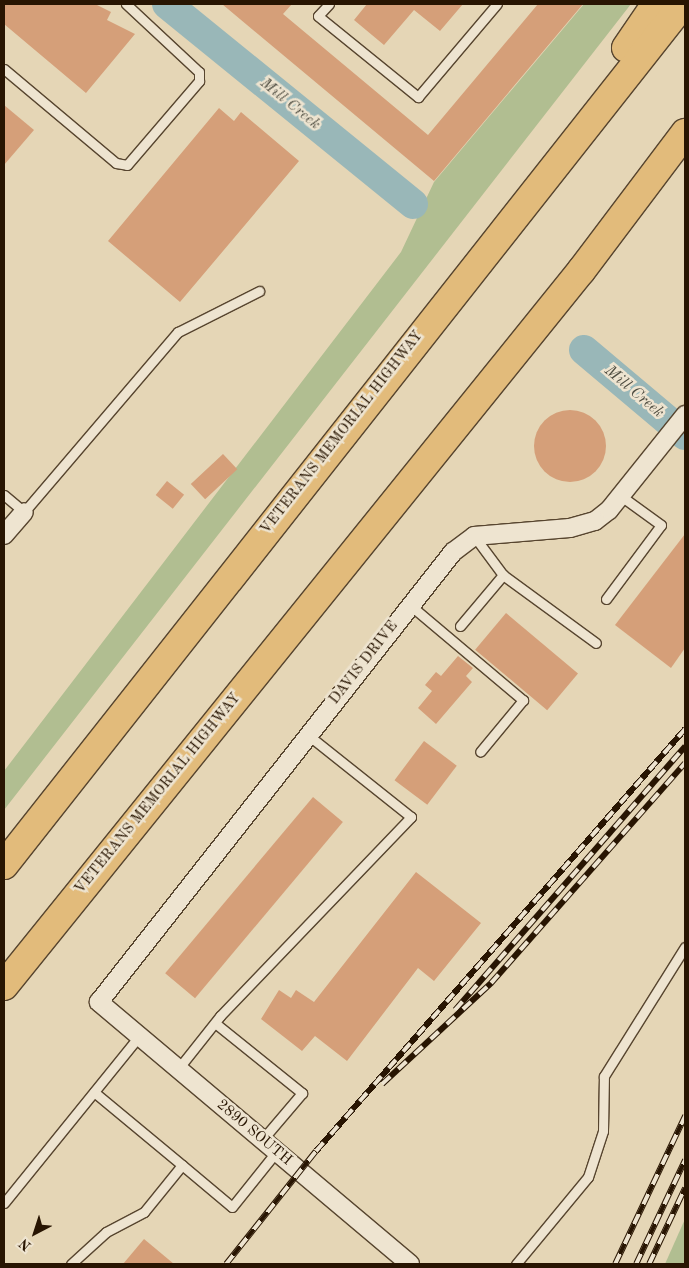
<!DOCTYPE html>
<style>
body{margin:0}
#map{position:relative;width:689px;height:1268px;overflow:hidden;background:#e5d6b6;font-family:"Old Standard TT",serif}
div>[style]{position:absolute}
.green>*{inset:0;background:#b1be91}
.river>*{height:30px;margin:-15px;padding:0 15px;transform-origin:15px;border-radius:15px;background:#99b7b8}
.building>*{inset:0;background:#d59f79;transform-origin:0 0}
.round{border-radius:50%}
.roads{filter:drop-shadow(1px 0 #57452f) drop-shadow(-1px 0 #57452f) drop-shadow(0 1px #57452f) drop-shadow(0 -1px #57452f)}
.service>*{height:9px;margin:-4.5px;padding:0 4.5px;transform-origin:4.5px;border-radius:4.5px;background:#eee4d0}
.minor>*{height:18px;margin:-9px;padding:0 9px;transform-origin:9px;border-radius:9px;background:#eee4d0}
.motorway>*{height:28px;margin:-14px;padding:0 14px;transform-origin:14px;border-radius:14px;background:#e2bb7b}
.rail>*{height:5.5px;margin-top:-2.75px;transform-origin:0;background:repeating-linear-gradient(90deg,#eee4d0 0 11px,#281502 0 22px);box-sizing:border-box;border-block:1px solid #281502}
span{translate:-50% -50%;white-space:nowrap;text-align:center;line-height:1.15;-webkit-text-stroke:5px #eee4d0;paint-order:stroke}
.street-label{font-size:15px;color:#281502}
.water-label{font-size:16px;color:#504e42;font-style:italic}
.frame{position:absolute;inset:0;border:5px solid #281502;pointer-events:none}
.north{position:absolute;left:10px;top:1208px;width:50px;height:50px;-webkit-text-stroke:4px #eee4d0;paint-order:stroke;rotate:220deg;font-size:14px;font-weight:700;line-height:20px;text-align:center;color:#281502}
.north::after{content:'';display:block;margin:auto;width:18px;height:22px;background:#281502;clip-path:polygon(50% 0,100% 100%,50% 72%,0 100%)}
</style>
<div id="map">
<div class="green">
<i style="clip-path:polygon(584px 4px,631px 4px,4px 810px,4px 771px,401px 252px,434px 182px)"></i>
<i style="clip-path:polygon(685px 1219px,685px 1264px,665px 1264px)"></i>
</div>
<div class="river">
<i style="left:167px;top:4px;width:317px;rotate:39.1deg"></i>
<i style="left:584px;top:350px;width:132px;rotate:40.1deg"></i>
</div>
<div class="building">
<i style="clip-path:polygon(4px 4px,95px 4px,111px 12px,107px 20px,135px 34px,86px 93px,4px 24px)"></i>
<i style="clip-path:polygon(222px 4px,292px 4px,283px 14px,428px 135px,538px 4px,583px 4px,434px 181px)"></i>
<i style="clip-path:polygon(367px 4px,463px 4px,440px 31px,414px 10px,384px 45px,354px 20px)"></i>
<i style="clip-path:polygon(4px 105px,34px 130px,4px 165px)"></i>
<i style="clip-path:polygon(219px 108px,234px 121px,241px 112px,299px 161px,180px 302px,108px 241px)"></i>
<i class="round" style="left:534px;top:410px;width:72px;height:72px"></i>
<i style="left:223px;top:454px;width:21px;height:44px;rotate:47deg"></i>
<i style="left:167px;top:481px;width:22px;height:18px;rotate:39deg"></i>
<i style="clip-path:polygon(685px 534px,685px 648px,671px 668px,615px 625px)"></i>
<i style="left:506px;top:613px;width:94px;height:48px;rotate:40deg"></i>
<i style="clip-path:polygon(458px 656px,473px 668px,466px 676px,472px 682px,436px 724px,418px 708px,432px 691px,425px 685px,436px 672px,441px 676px)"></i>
<i style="left:424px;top:741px;width:41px;height:49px;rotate:37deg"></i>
<i style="left:313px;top:797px;width:39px;height:230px;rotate:40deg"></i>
<i style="clip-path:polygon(416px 872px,481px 923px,434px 981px,418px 968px,347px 1061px,315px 1036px,302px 1051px,261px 1019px,279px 990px,291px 998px,296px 990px,314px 1002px)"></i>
<i style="clip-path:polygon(144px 1239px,174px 1264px,123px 1264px)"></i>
</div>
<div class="roads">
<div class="service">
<i style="left:329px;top:4px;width:16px;rotate:133deg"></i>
<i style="left:318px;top:16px;width:129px;rotate:39deg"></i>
<i style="left:418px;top:97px;width:122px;rotate:-49.7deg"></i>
<i style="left:4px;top:69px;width:146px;rotate:40deg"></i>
<i style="left:116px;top:163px;width:11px;rotate:10deg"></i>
<i style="left:127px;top:165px;width:111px;rotate:-49.4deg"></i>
<i style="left:199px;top:81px;width:9px;rotate:-90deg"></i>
<i style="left:199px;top:72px;width:100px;rotate:-137deg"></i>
<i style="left:4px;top:495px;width:26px;rotate:40deg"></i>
<i style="left:24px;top:512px;width:237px;rotate:-49.5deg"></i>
<i style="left:178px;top:332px;width:91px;rotate:-26.8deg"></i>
<i style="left:503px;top:575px;width:115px;rotate:36.2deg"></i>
<i style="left:606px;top:599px;width:92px;rotate:-53.4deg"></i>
<i style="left:661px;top:525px;width:49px;rotate:-144.1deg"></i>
<i style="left:410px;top:605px;width:148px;rotate:40.1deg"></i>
<i style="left:523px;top:700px;width:67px;rotate:129.6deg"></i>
<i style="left:460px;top:626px;width:67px;rotate:-49.9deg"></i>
<i style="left:503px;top:575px;width:49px;rotate:-126.6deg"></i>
<i style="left:215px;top:1023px;width:112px;rotate:38.8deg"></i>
<i style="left:302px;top:1093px;width:62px;rotate:130.4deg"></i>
<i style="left:178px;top:1069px;width:68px;rotate:-51.6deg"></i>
<i style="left:220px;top:1016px;width:276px;rotate:-46.2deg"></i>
<i style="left:411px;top:817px;width:132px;rotate:-141.5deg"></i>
<i style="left:94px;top:1092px;width:114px;rotate:39.7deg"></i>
<i style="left:4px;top:1203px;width:215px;rotate:-51deg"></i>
<i style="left:71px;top:1264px;width:47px;rotate:-42.4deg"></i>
<i style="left:106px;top:1232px;width:43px;rotate:-27.8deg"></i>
<i style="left:144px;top:1212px;width:60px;rotate:-51deg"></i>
<i style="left:182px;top:1165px;width:65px;rotate:40deg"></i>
<i style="left:232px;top:1207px;width:70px;rotate:-51.3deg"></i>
<i style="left:516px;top:1264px;width:113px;rotate:-50.4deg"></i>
<i style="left:588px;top:1177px;width:48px;rotate:-71.9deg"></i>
<i style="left:603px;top:1131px;width:55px;rotate:-89deg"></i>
<i style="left:604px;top:1076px;width:152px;rotate:-57.9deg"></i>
</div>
<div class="minor">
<i style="left:4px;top:535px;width:30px;rotate:-49deg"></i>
<i style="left:410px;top:1264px;width:407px;rotate:-139.9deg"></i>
<i style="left:99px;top:1002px;width:573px;rotate:-51.81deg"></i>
<i style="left:453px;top:552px;width:26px;rotate:-37deg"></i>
<i style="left:474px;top:536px;width:96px;rotate:-4.8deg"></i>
<i style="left:570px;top:528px;width:26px;rotate:-16deg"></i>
<i style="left:595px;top:521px;width:18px;rotate:-38deg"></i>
<i style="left:609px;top:510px;width:122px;rotate:-51.3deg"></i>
</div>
<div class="motorway">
<i style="left:626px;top:48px;width:53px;rotate:-55.7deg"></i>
<i style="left:4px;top:865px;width:1097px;rotate:-51.74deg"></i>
<i style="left:4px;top:986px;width:919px;rotate:-51.1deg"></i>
<i style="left:581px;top:271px;width:173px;rotate:-53deg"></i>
</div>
</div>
<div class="rail">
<i style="left:455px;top:1010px;width:350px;rotate:-48.9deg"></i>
<i style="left:382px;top:1084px;width:149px;rotate:-42.8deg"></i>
<i style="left:491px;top:983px;width:293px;rotate:-48.6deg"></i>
<i style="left:226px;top:1264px;width:144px;rotate:-51.5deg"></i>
<i style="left:316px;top:1151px;width:561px;rotate:-48.83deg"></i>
<i style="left:615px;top:1264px;width:164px;rotate:-64.7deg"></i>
<i style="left:636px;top:1264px;width:115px;rotate:-64.8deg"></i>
<i style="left:649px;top:1264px;width:84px;rotate:-64.7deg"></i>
</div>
<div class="street-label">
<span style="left:342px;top:433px;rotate:-52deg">VETERANS MEMORIAL HIGHWAY</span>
<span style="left:364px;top:663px;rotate:-52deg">DAVIS DRIVE</span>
<span style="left:158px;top:794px;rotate:-51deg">VETERANS MEMORIAL HIGHWAY</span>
<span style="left:254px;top:1133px;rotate:40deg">2890 SOUTH</span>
</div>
<div class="water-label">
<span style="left:290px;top:104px;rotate:39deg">Mill Creek</span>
<span style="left:634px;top:392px;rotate:40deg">Mill Creek</span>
</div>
<div class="frame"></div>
<div class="north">N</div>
</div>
